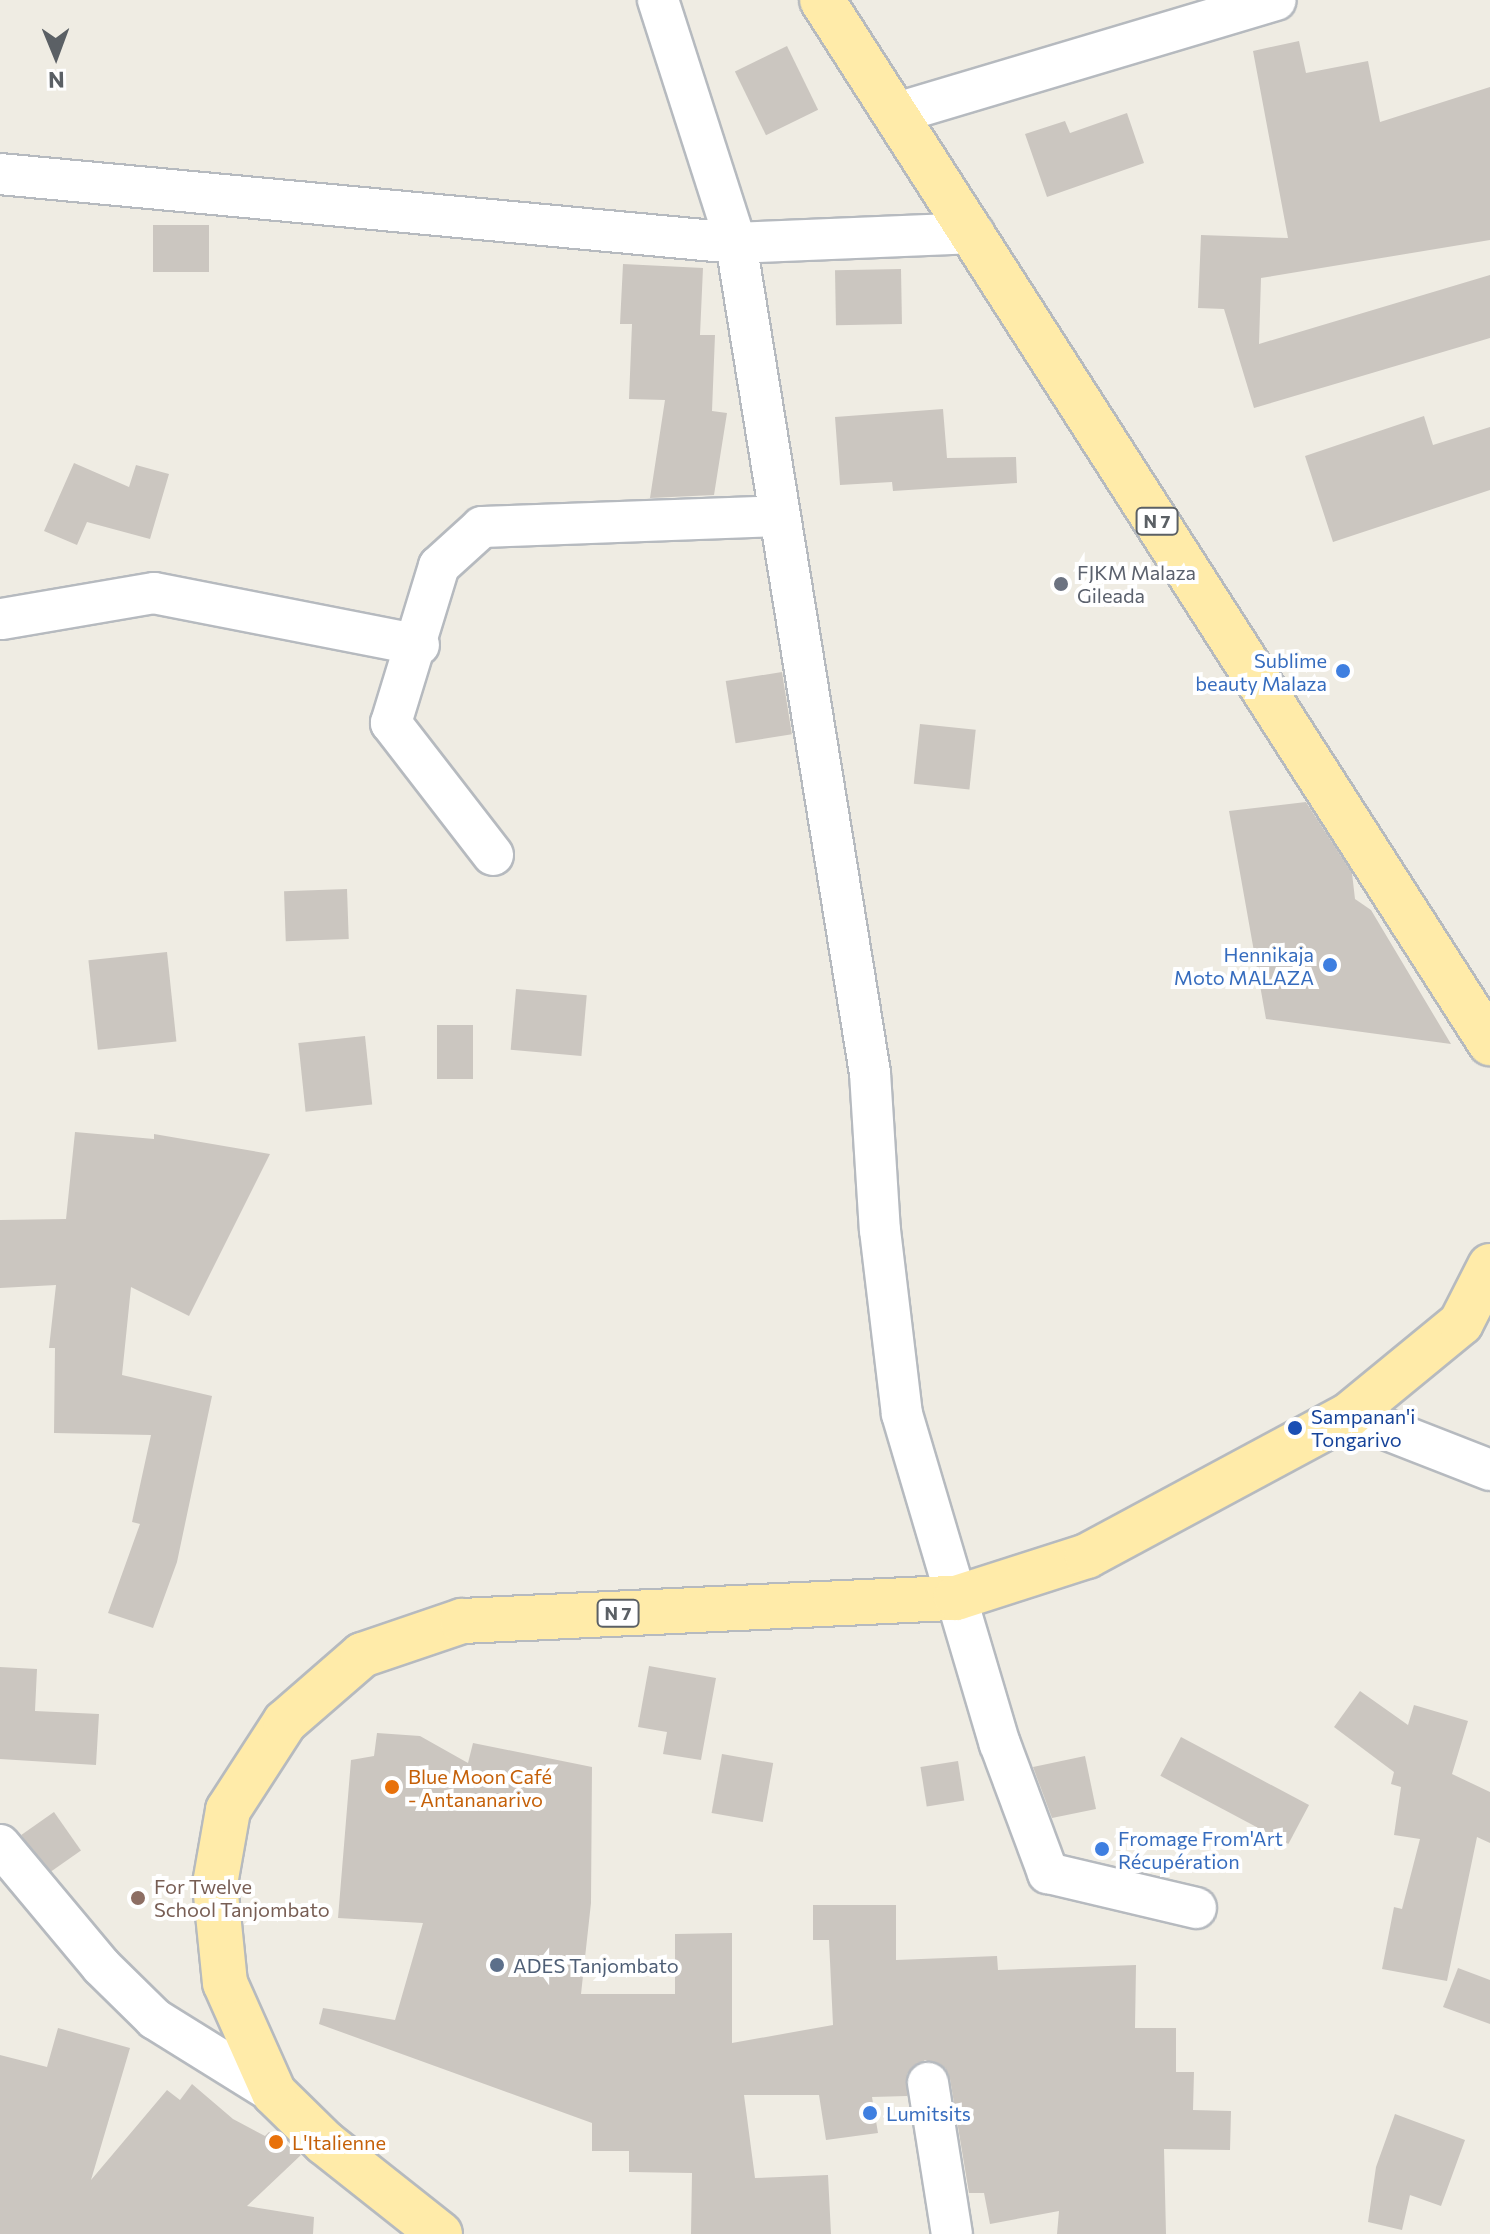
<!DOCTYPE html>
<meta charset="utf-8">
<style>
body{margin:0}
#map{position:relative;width:1490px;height:2234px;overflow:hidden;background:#efece3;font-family:Commissioner,sans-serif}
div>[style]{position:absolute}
.building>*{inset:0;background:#cbc6c0;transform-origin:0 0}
.roads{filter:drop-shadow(2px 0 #b6babf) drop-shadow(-2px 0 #b6babf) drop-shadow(0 2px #b6babf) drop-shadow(0 -2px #b6babf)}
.minor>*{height:40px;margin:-20px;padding:0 20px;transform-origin:20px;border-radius:20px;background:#fff}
.major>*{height:44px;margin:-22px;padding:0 22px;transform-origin:22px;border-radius:22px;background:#ffeba9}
.dots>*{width:22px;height:22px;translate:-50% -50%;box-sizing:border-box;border:4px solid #fff;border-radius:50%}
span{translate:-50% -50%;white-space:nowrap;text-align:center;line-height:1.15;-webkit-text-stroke:8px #fff;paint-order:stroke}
.shield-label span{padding:2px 6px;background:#fff;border:2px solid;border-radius:6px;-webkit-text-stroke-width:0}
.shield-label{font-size:18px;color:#5b6065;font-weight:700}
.worship-label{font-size:20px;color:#5b616d}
.left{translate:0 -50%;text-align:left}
.shop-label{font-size:20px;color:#366cbe}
.right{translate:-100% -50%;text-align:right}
.transit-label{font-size:20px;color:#164399}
.food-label{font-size:20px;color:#c56008}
.education-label{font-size:20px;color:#785e54}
.service-label{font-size:20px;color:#4e5e75}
.north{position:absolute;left:16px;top:16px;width:80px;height:80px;-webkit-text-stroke:6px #fff;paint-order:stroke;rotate:179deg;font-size:22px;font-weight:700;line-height:32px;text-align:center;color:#5b6065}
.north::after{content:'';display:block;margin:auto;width:28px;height:36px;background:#5b6065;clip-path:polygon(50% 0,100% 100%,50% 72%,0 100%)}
</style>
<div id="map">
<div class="building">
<i style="clip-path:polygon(1299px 41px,1306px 73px,1368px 61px,1380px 122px,1490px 87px,1490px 240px,1261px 278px,1259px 344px,1490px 275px,1490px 338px,1254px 408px,1224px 309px,1198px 308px,1201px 235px,1288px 238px,1253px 51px)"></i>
<i style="left:787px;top:46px;width:71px;height:58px;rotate:64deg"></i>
<i style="clip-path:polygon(1127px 113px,1144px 163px,1047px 197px,1025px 134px,1065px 121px,1070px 133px)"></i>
<i style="left:153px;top:225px;width:56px;height:47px"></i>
<i style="clip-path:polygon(623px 264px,703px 268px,700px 335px,715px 335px,712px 411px,727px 413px,714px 495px,650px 498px,665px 400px,629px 399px,632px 324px,620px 324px)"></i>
<i style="left:901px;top:269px;width:55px;height:66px;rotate:89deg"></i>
<i style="clip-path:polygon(943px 409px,947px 458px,1016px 457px,1017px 483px,893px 491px,892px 482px,840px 485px,835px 417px)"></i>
<i style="clip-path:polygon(1424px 416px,1433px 445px,1490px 427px,1490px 490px,1333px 542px,1305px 456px)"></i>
<i style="clip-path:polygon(74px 463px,129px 487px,136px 465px,169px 474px,150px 539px,87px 522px,77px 545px,44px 531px)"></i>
<i style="left:782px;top:672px;width:63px;height:57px;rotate:81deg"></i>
<i style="left:920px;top:724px;width:56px;height:60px;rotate:6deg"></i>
<i style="clip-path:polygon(1306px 802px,1352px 873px,1355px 899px,1371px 910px,1451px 1044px,1266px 1019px,1229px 811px)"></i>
<i style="left:347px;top:889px;width:50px;height:63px;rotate:88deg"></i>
<i style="left:167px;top:952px;width:90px;height:79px;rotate:84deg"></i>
<i style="left:516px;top:989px;width:71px;height:61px;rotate:5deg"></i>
<i style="left:437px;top:1025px;width:36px;height:54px"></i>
<i style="left:365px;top:1036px;width:69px;height:67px;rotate:84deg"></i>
<i style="clip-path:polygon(75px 1132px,154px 1139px,154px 1134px,270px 1154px,189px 1316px,131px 1287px,122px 1375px,212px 1396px,177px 1562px,153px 1628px,108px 1613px,140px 1524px,132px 1522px,151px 1435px,54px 1433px,55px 1348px,49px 1348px,56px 1285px,0 1288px,0 1220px,66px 1219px)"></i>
<i style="clip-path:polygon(649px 1666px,716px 1678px,701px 1760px,663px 1754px,667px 1732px,638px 1727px)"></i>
<i style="clip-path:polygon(0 1667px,37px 1669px,35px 1711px,99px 1714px,96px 1765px,0 1759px)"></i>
<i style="clip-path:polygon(1360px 1691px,1408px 1725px,1414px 1705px,1468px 1721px,1452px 1774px,1490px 1792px,1490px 1843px,1477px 1837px,1447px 1981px,1382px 1969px,1394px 1907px,1402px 1909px,1420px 1839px,1394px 1835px,1401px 1787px,1391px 1784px,1394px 1772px,1334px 1727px)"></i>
<i style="clip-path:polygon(377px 1733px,420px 1736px,468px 1763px,473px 1743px,592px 1767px,591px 1903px,581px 1994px,675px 1994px,675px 1934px,732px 1933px,732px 2043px,833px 2025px,829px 1940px,813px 1940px,813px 1905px,896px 1905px,896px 1960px,997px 1956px,998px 1970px,1136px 1965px,1135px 2028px,1176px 2028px,1176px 2072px,1194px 2072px,1193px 2110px,1231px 2111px,1230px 2150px,1164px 2149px,1166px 2234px,1057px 2234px,1059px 2211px,990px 2224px,984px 2193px,969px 2193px,950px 2079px,945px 2068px,925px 2060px,907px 2074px,907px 2096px,872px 2097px,878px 2133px,826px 2140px,819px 2095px,744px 2095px,755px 2178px,828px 2175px,831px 2234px,691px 2234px,692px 2173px,629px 2172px,629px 2151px,592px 2151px,592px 2123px,319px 2024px,323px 2008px,395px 2020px,423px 1923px,338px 1918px,351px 1760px,374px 1756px)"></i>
<i style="left:1181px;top:1737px;width:145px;height:44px;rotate:28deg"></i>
<i style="left:722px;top:1754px;width:52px;height:60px;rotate:10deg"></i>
<i style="clip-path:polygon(1085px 1756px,1096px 1809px,1052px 1818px,1033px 1767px)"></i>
<i style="left:958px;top:1761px;width:40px;height:38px;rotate:81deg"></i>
<i style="left:54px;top:1812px;width:47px;height:40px;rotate:55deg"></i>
<i style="clip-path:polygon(1458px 1968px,1490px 1980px,1490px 2024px,1443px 2007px)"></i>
<i style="clip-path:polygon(58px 2028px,130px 2048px,91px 2180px,167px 2090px,180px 2100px,192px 2084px,233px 2119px,265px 2136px,269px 2132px,301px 2155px,247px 2206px,314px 2217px,313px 2234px,0 2234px,0 2055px,47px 2067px)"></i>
<i style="clip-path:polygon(1395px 2114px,1465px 2140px,1441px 2206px,1410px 2195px,1402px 2230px,1368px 2222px,1376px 2167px)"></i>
</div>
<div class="roads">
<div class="minor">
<i style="left:658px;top:0;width:255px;rotate:72.2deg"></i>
<i style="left:736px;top:243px;width:841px;rotate:80.83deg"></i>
<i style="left:870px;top:1073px;width:157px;rotate:86.4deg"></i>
<i style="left:880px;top:1230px;width:185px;rotate:83.2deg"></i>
<i style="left:902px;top:1414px;width:344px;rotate:73.5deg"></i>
<i style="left:1000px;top:1744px;width:138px;rotate:69.6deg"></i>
<i style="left:1048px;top:1873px;width:152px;rotate:13.3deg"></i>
<i style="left:897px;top:113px;width:395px;rotate:-16.6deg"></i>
<i style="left:0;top:174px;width:739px;rotate:5.36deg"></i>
<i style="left:736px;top:243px;width:238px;rotate:-2.4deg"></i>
<i style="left:2px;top:619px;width:154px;rotate:-9.7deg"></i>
<i style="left:154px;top:593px;width:270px;rotate:11.1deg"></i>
<i style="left:493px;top:855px;width:167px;rotate:-127.7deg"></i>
<i style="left:391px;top:723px;width:164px;rotate:-73deg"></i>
<i style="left:439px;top:566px;width:58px;rotate:-42.2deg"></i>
<i style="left:482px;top:527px;width:297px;rotate:-2.1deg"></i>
<i style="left:1349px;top:1415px;width:151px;rotate:21.3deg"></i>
<i style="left:0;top:1845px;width:158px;rotate:50.1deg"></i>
<i style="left:101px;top:1966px;width:76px;rotate:44.5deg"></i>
<i style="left:155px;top:2019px;width:140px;rotate:31.9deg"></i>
<i style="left:928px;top:2083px;width:153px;rotate:81deg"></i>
</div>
<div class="major">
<i style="left:822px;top:0;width:1239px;rotate:57.36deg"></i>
<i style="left:440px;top:2234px;width:147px;rotate:-141.6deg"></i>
<i style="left:325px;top:2143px;width:71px;rotate:-135.6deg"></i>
<i style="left:274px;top:2093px;width:120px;rotate:-114deg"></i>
<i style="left:225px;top:1983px;width:100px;rotate:-95.8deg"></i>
<i style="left:215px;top:1884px;width:75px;rotate:-80deg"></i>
<i style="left:228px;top:1810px;width:105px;rotate:-57.1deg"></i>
<i style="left:285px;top:1722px;width:102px;rotate:-41deg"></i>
<i style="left:362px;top:1655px;width:106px;rotate:-18.8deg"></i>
<i style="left:462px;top:1621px;width:495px;rotate:-2.7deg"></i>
<i style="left:956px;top:1598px;width:138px;rotate:-17.8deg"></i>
<i style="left:1087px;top:1556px;width:298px;rotate:-28.3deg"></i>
<i style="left:1349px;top:1415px;width:145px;rotate:-39.4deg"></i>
<i style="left:1461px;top:1323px;width:64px;rotate:-63deg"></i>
</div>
</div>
<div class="dots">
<i style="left:1061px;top:584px;background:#6b7280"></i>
<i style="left:1343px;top:671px;background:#3f7fe0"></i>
<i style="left:1330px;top:965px;background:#3f7fe0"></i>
<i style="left:1295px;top:1428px;background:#1a4fb4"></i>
<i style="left:392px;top:1787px;background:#e8710a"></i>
<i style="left:1102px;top:1849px;background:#3f7fe0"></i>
<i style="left:138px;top:1898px;background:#8d6e63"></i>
<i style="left:497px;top:1965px;background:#5c6f8a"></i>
<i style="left:870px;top:2113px;background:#3f7fe0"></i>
<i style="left:276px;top:2142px;background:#e8710a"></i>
</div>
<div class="shield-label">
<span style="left:1157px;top:521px">N 7</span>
<span style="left:618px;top:1613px">N 7</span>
</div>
<div class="worship-label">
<span class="left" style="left:1077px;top:584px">FJKM Malaza<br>Gileada</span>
</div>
<div class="shop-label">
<span class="right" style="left:1327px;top:672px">Sublime<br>beauty Malaza</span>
<span class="right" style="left:1314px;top:966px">Hennikaja<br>Moto MALAZA</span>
<span class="left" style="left:1118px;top:1850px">Fromage From'Art<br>Récupération</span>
<span class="left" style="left:886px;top:2113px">Lumitsits</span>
</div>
<div class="transit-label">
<span class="left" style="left:1311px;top:1428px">Sampanan'i<br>Tongarivo</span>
</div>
<div class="food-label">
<span class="left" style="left:408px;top:1788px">Blue Moon Café<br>- Antananarivo</span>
<span class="left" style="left:292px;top:2142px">L'Italienne</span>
</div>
<div class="education-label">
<span class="left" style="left:154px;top:1898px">For Twelve<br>School Tanjombato</span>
</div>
<div class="service-label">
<span class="left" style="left:513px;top:1965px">ADES Tanjombato</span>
</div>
<div class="north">N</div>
</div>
